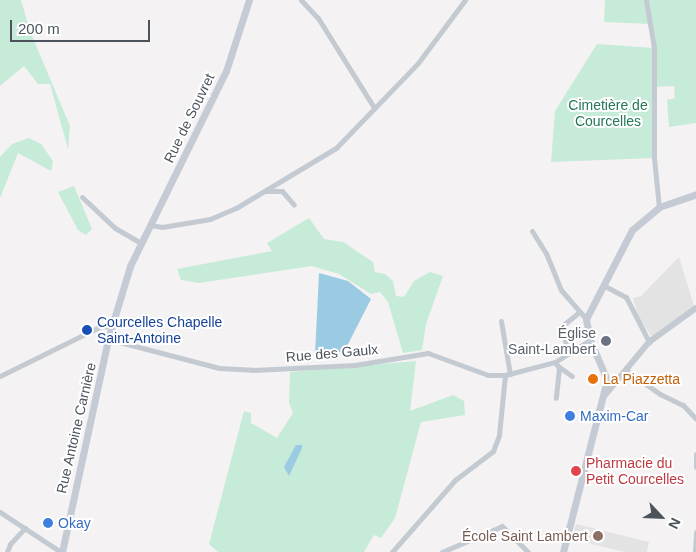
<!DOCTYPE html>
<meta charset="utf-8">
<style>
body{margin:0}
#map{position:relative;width:696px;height:552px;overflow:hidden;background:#f4f2f2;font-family:Helvetica,sans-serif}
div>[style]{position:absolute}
.education>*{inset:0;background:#e4e3e3}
.green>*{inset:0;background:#c7ebd9}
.water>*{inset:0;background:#9acbe2}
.minor>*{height:5px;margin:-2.5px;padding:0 2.5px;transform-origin:2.5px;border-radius:2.5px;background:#c4cad1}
.tertiary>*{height:6px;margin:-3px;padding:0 3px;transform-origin:3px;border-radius:3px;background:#c4cad1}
.secondary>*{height:7px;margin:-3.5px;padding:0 3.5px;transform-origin:3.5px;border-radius:3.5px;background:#c5cbd5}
.dots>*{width:14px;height:14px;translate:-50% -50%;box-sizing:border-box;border:2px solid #fff;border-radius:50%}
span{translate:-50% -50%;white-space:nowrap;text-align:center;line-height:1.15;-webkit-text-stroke:4px #fff;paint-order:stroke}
.park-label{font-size:14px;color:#247656}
.street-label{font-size:14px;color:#4c535d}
.transit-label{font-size:14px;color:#164399}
.left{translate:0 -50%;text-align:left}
.worship-label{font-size:14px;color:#5b616d}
.right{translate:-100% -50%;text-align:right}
.food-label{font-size:14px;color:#c56008}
.shop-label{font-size:14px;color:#366cbe}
.health-label{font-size:14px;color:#be3a42}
.education-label{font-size:14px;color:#785e54}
.north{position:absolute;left:636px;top:492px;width:50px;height:50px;-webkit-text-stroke:4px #fff;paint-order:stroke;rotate:115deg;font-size:14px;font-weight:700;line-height:20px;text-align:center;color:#4c535d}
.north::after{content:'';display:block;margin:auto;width:18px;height:22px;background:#4c535d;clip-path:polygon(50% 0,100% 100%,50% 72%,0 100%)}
.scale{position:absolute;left:10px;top:20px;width:140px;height:22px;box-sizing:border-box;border:2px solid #4c535d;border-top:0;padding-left:6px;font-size:15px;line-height:18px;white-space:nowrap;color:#4c535d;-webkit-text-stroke:4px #fff;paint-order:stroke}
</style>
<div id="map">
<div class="education">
<i style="clip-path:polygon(679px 257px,694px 306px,652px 337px,639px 318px,633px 298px,641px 296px)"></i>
<i style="clip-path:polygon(576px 524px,649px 542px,647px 552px,624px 552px,572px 539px)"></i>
</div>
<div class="green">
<i style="clip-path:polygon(0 0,21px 0,30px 31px,70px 126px,68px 149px,50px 84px,38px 84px,24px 66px,0 86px)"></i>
<i style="clip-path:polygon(605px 0,696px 0,696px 123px,669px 127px,667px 100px,675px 98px,674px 86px,655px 87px,654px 158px,551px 162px,555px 111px,597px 44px,654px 48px,650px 24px,604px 22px)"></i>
<i style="clip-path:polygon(29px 138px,41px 144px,53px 161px,51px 171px,18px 153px,0 198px,0 157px,12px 144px)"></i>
<i style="clip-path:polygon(74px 186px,92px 229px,86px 235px,78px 230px,58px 192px)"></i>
<i style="clip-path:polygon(309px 218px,324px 239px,343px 242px,373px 262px,375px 272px,385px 274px,393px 281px,396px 296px,404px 297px,414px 281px,430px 272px,443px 276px,426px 324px,422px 350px,403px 353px,388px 302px,380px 292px,371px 294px,339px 274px,312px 266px,199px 283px,181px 280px,177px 269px,272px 251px,267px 243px)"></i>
<i style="clip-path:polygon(416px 361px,410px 411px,453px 395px,464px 401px,465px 415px,421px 422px,395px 518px,381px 538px,374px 535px,364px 552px,218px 552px,209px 544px,244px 411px,251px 413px,251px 423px,277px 438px,293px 413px,289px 403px,290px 372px)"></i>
</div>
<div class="water">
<i style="clip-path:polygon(319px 273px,348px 281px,371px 299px,344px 352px,315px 355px)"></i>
<i style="clip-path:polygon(296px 445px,302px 445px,302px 448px,289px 476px,284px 467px)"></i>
</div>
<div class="minor">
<i style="left:301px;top:0;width:25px;rotate:47deg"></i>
<i style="left:318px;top:18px;width:104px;rotate:58deg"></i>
<i style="left:646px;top:0;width:49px;rotate:80.5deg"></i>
<i style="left:654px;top:48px;width:110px;rotate:90deg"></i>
<i style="left:654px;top:158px;width:49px;rotate:84.2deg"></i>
<i style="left:266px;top:191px;width:16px"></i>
<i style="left:282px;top:191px;width:18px;rotate:49deg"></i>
<i style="left:82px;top:197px;width:45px;rotate:43.2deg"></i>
<i style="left:115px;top:228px;width:30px;rotate:30deg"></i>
<i style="left:150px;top:225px;width:12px;rotate:9deg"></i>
<i style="left:162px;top:227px;width:49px;rotate:-9.5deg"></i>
<i style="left:210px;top:219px;width:28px;rotate:-23deg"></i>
<i style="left:236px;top:208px;width:117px;rotate:-31deg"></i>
<i style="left:336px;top:148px;width:118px;rotate:-46deg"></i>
<i style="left:418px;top:63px;width:79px;rotate:-53.3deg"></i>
<i style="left:532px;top:231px;width:26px;rotate:58deg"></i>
<i style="left:546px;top:253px;width:40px;rotate:68deg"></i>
<i style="left:561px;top:290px;width:38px;rotate:49deg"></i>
<i style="left:603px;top:285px;width:26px;rotate:28deg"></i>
<i style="left:626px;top:297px;width:51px;rotate:62.9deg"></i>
<i style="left:501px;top:321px;width:54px;rotate:80.4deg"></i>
<i style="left:108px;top:339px;width:115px;rotate:14.6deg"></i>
<i style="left:219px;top:368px;width:33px;rotate:3deg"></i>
<i style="left:252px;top:370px;width:103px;rotate:-2.8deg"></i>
<i style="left:355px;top:365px;width:74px;rotate:-9.3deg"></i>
<i style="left:428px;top:353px;width:64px;rotate:20.1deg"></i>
<i style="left:488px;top:375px;width:17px"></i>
<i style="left:505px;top:375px;width:52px;rotate:-14.6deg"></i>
<i style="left:555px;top:362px;width:41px;rotate:-32.2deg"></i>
<i style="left:568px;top:353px;width:28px;rotate:-103deg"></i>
<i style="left:562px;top:326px;width:21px;rotate:-39deg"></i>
<i style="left:555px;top:362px;width:7px;rotate:56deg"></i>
<i style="left:559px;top:368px;width:30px;rotate:96deg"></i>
<i style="left:558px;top:366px;width:17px;rotate:36deg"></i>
<i style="left:627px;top:371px;width:40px;rotate:34.9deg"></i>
<i style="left:660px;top:394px;width:25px;rotate:26deg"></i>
<i style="left:683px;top:405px;width:19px;rotate:47deg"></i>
<i style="left:0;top:376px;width:113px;rotate:-26.3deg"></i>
<i style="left:101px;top:326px;width:11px;rotate:5deg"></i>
<i style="left:696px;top:454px;width:13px;rotate:90deg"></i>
<i style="left:0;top:512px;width:73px;rotate:33.3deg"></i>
<i style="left:7px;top:552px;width:9px;rotate:-69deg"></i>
<i style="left:10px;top:544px;width:22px;rotate:-47deg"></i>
<i style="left:392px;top:552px;width:96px;rotate:-48.8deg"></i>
<i style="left:455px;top:480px;width:48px;rotate:-37.3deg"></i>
<i style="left:493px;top:451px;width:17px;rotate:-69deg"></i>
<i style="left:499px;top:435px;width:60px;rotate:-84.3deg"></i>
<i style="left:442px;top:552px;width:65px;rotate:-23.4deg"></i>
<i style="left:502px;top:526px;width:37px;rotate:45deg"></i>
<i style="left:695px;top:552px;width:20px;rotate:-87deg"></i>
</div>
<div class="tertiary">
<i style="left:605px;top:395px;width:69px;rotate:-50.3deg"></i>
<i style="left:649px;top:342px;width:58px;rotate:-35.9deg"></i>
</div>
<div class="secondary">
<i style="left:62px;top:552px;width:218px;rotate:-77.8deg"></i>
<i style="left:108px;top:339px;width:76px;rotate:-73.2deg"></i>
<i style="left:130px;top:266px;width:217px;rotate:-63.8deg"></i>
<i style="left:226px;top:71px;width:75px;rotate:-72.1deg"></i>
<i style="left:563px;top:552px;width:178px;rotate:-75.7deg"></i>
<i style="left:607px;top:380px;width:43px;rotate:-113deg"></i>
<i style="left:590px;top:340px;width:21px;rotate:-101deg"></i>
<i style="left:586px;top:319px;width:100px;rotate:-62.7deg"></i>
<i style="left:632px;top:230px;width:35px;rotate:-40deg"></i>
<i style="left:659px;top:207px;width:39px;rotate:-19deg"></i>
</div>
<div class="dots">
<i style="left:87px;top:330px;background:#1a4fb4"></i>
<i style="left:606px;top:341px;background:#6b7280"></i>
<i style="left:593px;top:379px;background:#e8710a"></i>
<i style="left:570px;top:416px;background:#3f7fe0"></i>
<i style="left:576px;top:471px;background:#e0444e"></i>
<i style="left:48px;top:523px;background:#3f7fe0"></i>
<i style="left:598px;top:536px;background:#8d6e63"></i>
</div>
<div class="park-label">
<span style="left:608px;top:113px">Cimetière de<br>Courcelles</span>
</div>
<div class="street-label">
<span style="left:189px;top:118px;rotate:-64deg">Rue de Souvret</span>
<span style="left:332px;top:353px;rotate:-5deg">Rue des Gaulx</span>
<span style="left:76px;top:428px;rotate:-77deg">Rue Antoine Carnière</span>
</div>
<div class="transit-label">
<span class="left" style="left:97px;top:330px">Courcelles Chapelle<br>Saint-Antoine</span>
</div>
<div class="worship-label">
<span class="right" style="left:596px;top:341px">Église<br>Saint-Lambert</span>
</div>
<div class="food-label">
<span class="left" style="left:603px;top:379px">La Piazzetta</span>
</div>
<div class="shop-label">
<span class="left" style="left:580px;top:416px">Maxim-Car</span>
<span class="left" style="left:58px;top:523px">Okay</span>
</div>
<div class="health-label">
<span class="left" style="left:586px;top:471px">Pharmacie du<br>Petit Courcelles</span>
</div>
<div class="education-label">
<span class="right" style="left:588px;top:536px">École Saint Lambert</span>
</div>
<div class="north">N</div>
<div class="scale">200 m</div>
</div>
